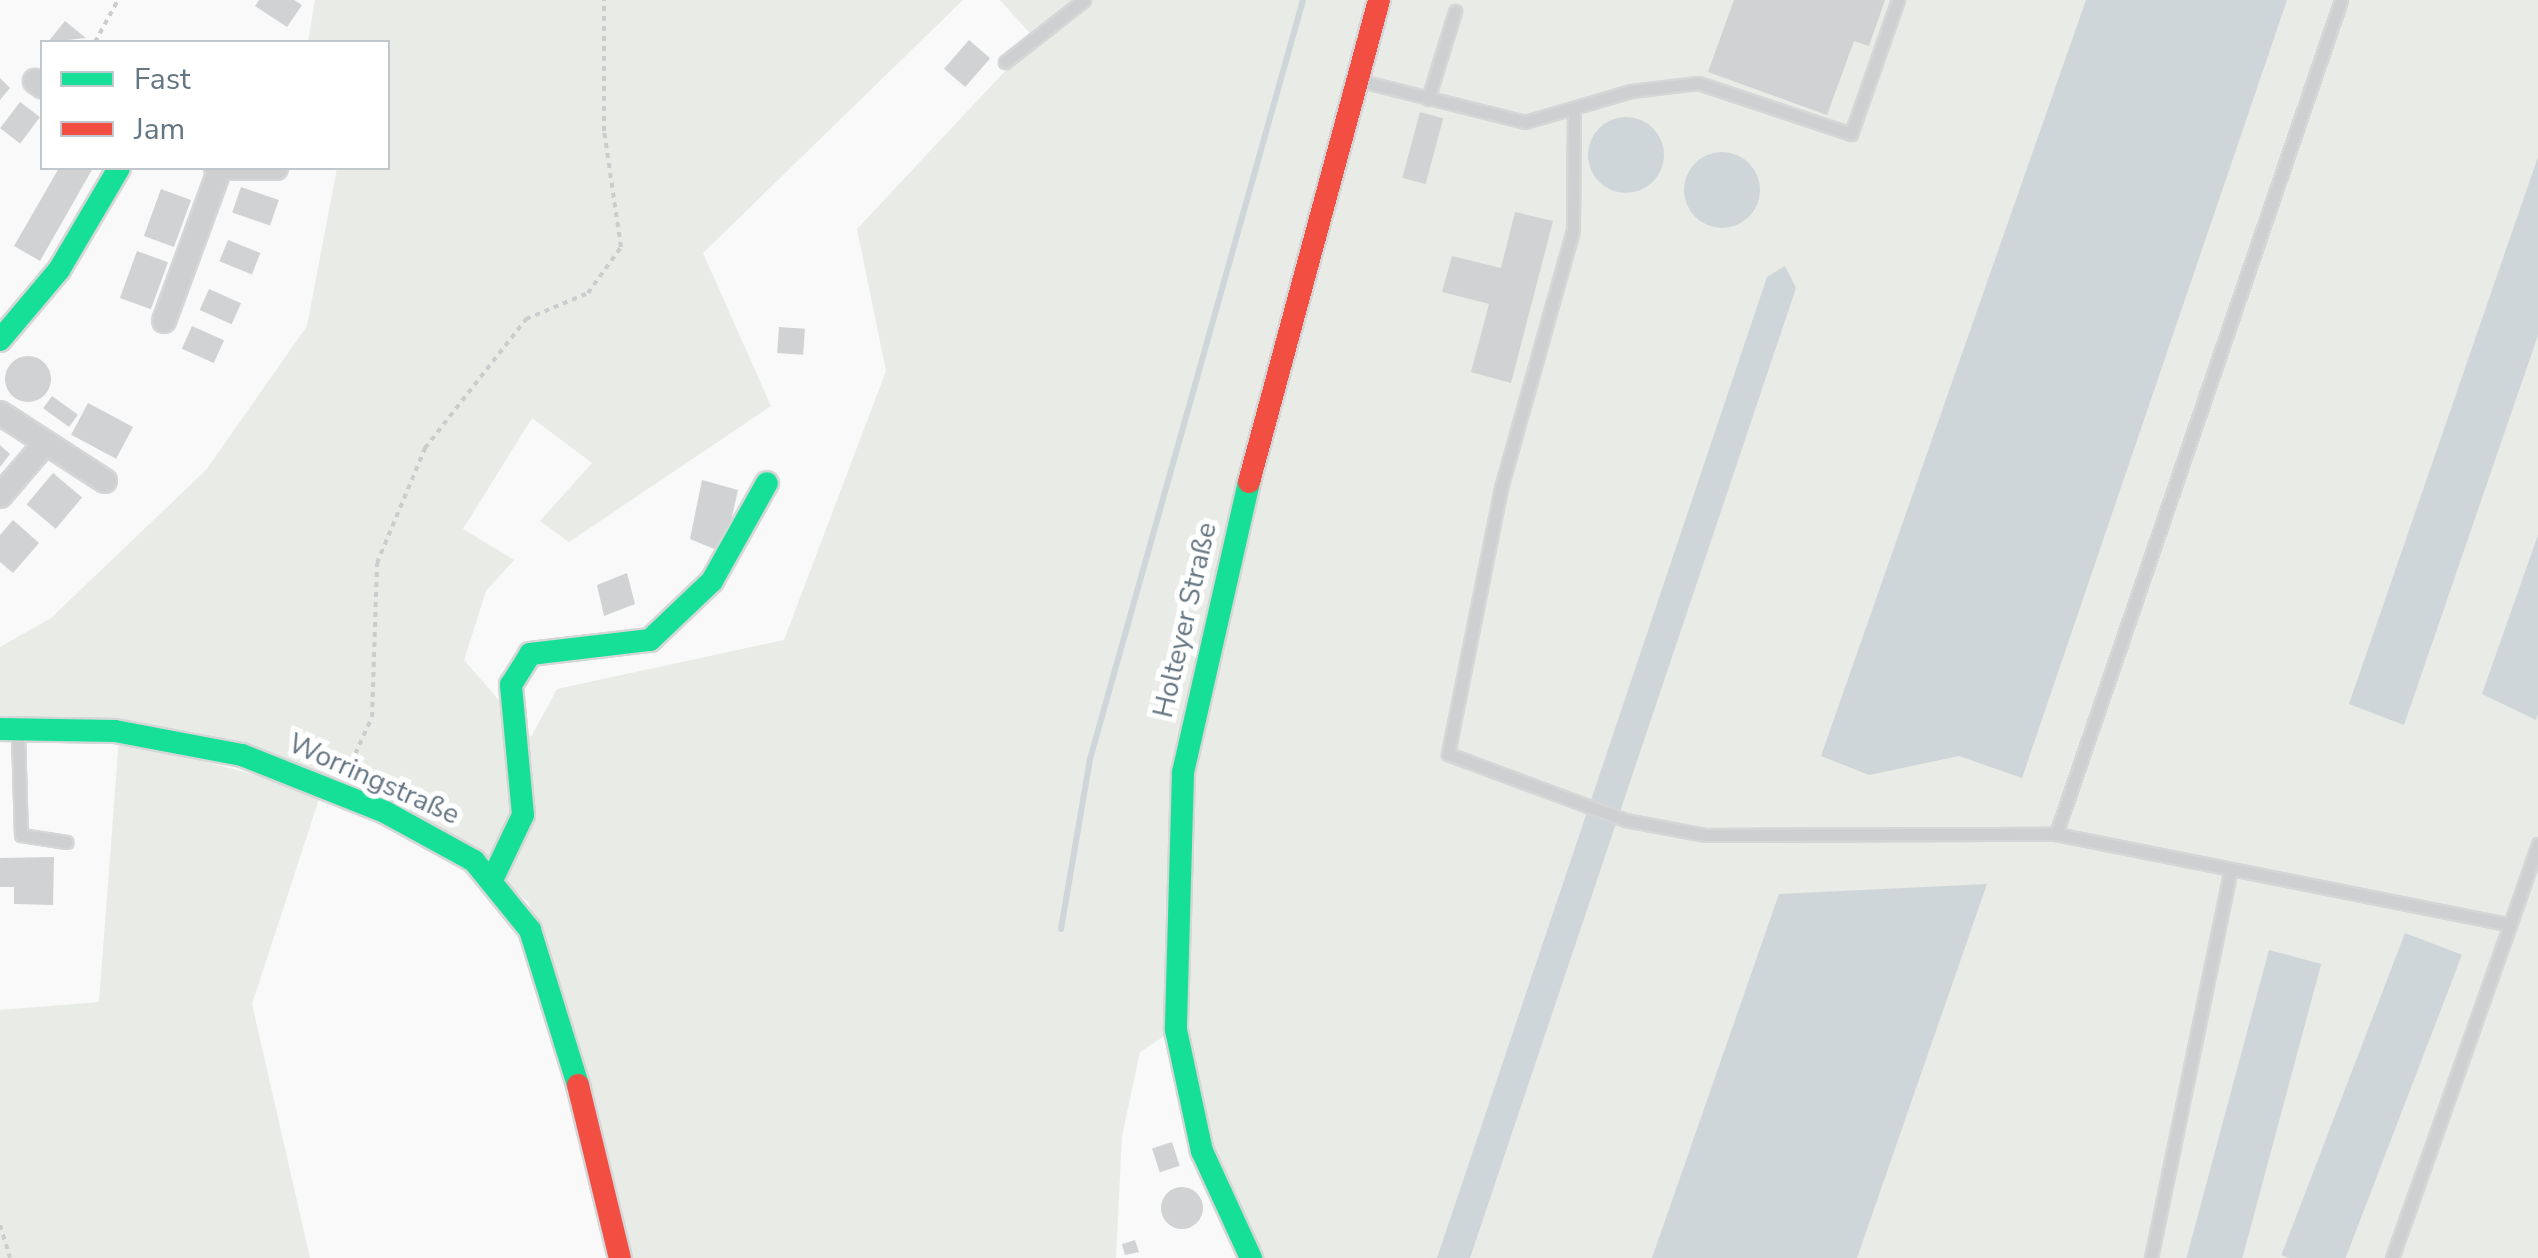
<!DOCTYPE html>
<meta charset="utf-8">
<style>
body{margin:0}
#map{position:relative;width:2538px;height:1258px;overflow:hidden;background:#f9f9f9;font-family:"Nunito Sans",sans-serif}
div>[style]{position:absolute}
.green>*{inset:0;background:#e8ebe6}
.water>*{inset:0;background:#ced6d9;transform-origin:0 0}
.round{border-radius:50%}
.stream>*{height:6px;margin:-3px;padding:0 3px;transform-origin:3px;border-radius:3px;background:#ced6d9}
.building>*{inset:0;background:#d0d2d3;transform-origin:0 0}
.path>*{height:4px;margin-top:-2px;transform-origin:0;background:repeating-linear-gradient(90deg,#cbcccd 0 5px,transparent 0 10px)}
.roads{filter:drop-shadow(2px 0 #d5d6d7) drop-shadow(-2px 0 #d5d6d7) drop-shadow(0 2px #d5d6d7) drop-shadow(0 -2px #d5d6d7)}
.lane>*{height:11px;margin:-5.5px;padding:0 5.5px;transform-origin:5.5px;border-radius:5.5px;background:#cecfd0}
.street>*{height:22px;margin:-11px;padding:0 11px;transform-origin:11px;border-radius:11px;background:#cecfd0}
.fast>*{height:22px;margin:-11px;padding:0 11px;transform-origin:11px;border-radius:11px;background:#16e098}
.jam>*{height:22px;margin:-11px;padding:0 11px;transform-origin:11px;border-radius:11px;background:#f24e42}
span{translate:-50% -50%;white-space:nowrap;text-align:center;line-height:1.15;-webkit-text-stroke:10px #fff;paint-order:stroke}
.street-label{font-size:28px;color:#657683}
.legend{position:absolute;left:40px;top:40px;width:350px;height:130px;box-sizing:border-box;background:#fff;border:2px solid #c1c8cd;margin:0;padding:12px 18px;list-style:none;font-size:30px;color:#657683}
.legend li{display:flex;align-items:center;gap:20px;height:50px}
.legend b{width:50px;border:2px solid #c1c8cd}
</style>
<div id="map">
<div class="green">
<i style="clip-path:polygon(315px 0,963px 0,703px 253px,771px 406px,569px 542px,540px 521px,592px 463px,532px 418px,463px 529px,514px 560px,486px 591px,464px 660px,531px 737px,557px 689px,784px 640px,886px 371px,857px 229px,1035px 39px,1000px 0,1373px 0,1219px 576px,1172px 1031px,1140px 1052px,1122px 1136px,1116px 1258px,628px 1258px,555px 967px,528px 902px,483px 862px,244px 753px,0 726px,0 647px,51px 618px,206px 470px,307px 326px,337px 168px,388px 168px,388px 42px,308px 42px)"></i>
<i style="clip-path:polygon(1386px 0,2538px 0,2538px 1258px,1255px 1258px,1188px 1079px,1196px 730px)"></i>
<i style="clip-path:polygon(119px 738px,321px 793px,252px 1004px,310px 1258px,0 1258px,0 1010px,99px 1002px)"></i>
</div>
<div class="water">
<i style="clip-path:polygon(2086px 0,2287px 0,2022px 778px,1959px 756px,1869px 775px,1821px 756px)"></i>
<i class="round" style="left:1588px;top:117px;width:76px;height:76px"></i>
<i class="round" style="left:1684px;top:152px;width:76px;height:76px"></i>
<i style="clip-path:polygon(2538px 157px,2538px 335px,2404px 725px,2349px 704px)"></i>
<i style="clip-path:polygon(1785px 266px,1796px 288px,1470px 1258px,1437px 1258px,1767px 277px)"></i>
<i style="clip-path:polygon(2538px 535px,2538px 714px,2536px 720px,2482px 694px)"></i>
<i style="clip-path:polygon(1987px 884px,1857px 1258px,1652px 1258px,1779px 894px)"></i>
<i style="left:2405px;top:933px;width:61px;height:345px;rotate:21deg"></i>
<i style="left:2269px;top:950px;width:54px;height:326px;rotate:15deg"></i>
</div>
<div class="stream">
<i style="left:1061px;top:929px;width:172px;rotate:-80.3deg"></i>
<i style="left:1090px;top:759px;width:788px;rotate:-74.32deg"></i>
</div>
<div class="building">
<i style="clip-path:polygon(259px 0,294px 0,302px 5px,287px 27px,255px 6px)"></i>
<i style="clip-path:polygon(1734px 0,1885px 0,1869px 46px,1854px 41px,1827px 115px,1708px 72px)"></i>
<i style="clip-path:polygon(65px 21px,86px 38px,48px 42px)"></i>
<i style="left:969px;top:40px;width:28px;height:38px;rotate:41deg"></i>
<i style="clip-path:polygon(0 78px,10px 88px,0 100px)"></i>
<i style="left:20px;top:102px;width:25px;height:33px;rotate:37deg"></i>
<i style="left:1420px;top:112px;width:24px;height:68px;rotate:15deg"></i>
<i style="clip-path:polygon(59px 168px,93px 168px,40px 261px,14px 246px)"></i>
<i style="left:241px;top:187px;width:40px;height:27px;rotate:19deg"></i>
<i style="left:161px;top:189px;width:32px;height:50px;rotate:20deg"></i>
<i style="clip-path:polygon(1515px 212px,1553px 221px,1511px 383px,1471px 372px,1489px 304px,1442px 292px,1452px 256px,1501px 268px)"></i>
<i style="left:228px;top:240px;width:35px;height:23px;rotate:22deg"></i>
<i style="left:137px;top:251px;width:33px;height:50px;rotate:20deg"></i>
<i style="left:209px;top:289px;width:35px;height:23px;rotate:24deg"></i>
<i style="left:192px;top:326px;width:35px;height:25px;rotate:24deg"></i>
<i style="left:779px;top:327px;width:26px;height:26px;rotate:4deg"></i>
<i class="round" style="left:5px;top:356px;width:46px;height:46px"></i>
<i style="left:52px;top:396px;width:32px;height:15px;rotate:36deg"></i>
<i style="left:88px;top:403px;width:51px;height:36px;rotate:28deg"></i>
<i style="clip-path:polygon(0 445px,10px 454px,0 467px)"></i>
<i style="left:53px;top:473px;width:38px;height:41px;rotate:40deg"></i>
<i style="clip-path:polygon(702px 480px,738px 490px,724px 553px,690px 539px)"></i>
<i style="clip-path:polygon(13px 520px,39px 543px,13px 573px,0 562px,0 535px)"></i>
<i style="clip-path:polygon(627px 573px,635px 604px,604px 616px,597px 585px)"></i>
<i style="clip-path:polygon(54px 857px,53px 905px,14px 904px,14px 887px,0 887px,0 858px)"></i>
<i style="left:1172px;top:1142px;width:25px;height:21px;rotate:72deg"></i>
<i class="round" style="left:1161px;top:1187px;width:42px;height:42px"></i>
<i style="clip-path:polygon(1135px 1240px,1139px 1252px,1125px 1255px,1122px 1244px)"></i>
</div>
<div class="path">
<i style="left:95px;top:42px;width:48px;rotate:-61.3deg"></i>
<i style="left:347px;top:772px;width:60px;rotate:-65.6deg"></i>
<i style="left:372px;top:717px;width:154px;rotate:-88.1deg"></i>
<i style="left:377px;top:563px;width:125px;rotate:-67.3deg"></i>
<i style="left:425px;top:448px;width:164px;rotate:-51.9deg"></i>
<i style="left:526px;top:319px;width:67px;rotate:-22.8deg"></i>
<i style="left:588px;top:293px;width:57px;rotate:-54.3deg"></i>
<i style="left:621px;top:247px;width:117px;rotate:-98.3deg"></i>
<i style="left:604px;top:131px;width:131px;rotate:-90deg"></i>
<i style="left:0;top:1225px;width:34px;rotate:73deg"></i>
</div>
<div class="roads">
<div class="lane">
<i style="left:1005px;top:62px;width:100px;rotate:-38.1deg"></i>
<i style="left:1361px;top:81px;width:169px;rotate:14deg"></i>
<i style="left:1525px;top:122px;width:110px;rotate:-16.3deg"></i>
<i style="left:1631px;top:91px;width:67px;rotate:-6.8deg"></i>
<i style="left:1698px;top:83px;width:161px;rotate:18.4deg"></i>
<i style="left:1851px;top:134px;width:142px;rotate:-70.7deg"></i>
<i style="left:1428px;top:99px;width:92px;rotate:-72.9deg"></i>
<i style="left:1574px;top:110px;width:120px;rotate:90.5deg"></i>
<i style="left:1573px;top:230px;width:268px;rotate:105.6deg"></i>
<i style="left:1501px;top:488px;width:271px;rotate:101.3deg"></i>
<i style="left:1448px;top:754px;width:189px;rotate:20.4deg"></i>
<i style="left:1625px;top:820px;width:81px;rotate:10.6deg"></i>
<i style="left:1705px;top:835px;width:351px;rotate:-0.2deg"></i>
<i style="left:2056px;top:834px;width:881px;rotate:-71.13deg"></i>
<i style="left:18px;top:735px;width:100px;rotate:88.3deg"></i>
<i style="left:21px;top:835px;width:46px;rotate:8.8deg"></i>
<i style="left:2056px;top:834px;width:463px;rotate:11.3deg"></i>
<i style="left:2510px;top:925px;width:86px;rotate:-70.9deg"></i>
<i style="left:2151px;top:1258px;width:397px;rotate:-78.4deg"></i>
<i style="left:2392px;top:1258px;width:353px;rotate:-70.5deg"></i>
</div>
<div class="street">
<i style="left:35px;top:81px;width:9px;rotate:36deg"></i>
<i style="left:216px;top:168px;width:60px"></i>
<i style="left:164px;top:321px;width:162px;rotate:-69.8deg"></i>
<i style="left:0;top:413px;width:125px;rotate:32.9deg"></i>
<i style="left:0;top:496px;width:65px;rotate:-49.4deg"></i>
</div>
<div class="fast">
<i style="left:0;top:340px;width:92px;rotate:-49.9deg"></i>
<i style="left:59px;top:270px;width:118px;rotate:-59.5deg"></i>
<i style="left:1249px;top:482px;width:298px;rotate:102.8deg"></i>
<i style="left:1183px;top:773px;width:257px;rotate:91.6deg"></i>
<i style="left:1176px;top:1030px;width:124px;rotate:77.9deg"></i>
<i style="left:1202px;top:1151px;width:118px;rotate:65.4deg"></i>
<i style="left:0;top:729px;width:115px;rotate:1deg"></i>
<i style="left:115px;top:731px;width:129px;rotate:10.7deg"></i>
<i style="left:242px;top:755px;width:154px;rotate:21.7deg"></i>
<i style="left:385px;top:812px;width:102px;rotate:28.8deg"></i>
<i style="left:474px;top:861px;width:89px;rotate:50.9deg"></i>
<i style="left:530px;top:930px;width:162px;rotate:72.8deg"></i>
<i style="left:492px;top:880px;width:72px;rotate:-64.5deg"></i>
<i style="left:523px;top:815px;width:131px;rotate:-95.3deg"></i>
<i style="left:511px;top:685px;width:36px;rotate:-58deg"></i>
<i style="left:530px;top:654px;width:121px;rotate:-6.7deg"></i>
<i style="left:650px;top:640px;width:86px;rotate:-43.6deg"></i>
<i style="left:712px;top:581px;width:112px;rotate:-60.7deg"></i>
</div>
<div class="jam">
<i style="left:1249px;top:482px;width:499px;rotate:-74.9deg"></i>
<i style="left:578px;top:1085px;width:178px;rotate:76.4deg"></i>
</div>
</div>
<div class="street-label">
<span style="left:1185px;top:620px;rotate:-77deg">Holteyer Straße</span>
<span style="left:374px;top:779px;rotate:24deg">Worringstraße</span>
</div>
<ul class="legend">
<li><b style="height:12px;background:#16e098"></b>Fast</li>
<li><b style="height:12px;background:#f24e42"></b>Jam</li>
</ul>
</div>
